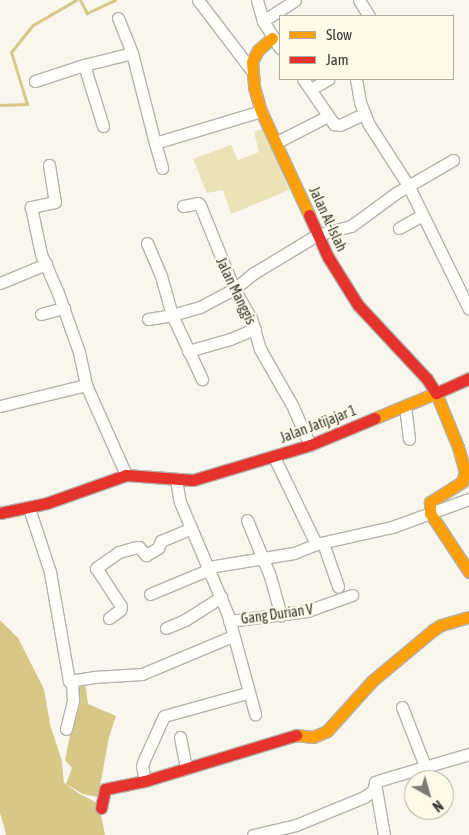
<!DOCTYPE html>
<style>
body{margin:0}
#map{position:relative;width:469px;height:835px;overflow:hidden;background:#f8f6ed;font-family:"Asap Condensed",sans-serif}
div>[style]{position:absolute}
.green>*{inset:0;background:#ebe2b8}
.water>*{inset:0;background:#d7c887}
.stream>*{height:3px;margin:-1.5px;padding:0 1.5px;transform-origin:1.5px;border-radius:1.5px;background:#d7c887}
.roads{filter:drop-shadow(1px 0 #b4b3ac) drop-shadow(-1px 0 #b4b3ac) drop-shadow(0 1px #b4b3ac) drop-shadow(0 -1px #b4b3ac)}
.street>*{height:11px;margin:-5.5px;padding:0 5.5px;transform-origin:5.5px;border-radius:5.5px;background:#fefefc}
.slow>*{height:11px;margin:-5.5px;padding:0 5.5px;transform-origin:5.5px;border-radius:5.5px;background:#ff9f0a}
.jam>*{height:11px;margin:-5.5px;padding:0 5.5px;transform-origin:5.5px;border-radius:5.5px;background:#e5322d}
span{translate:-50% -50%;white-space:nowrap;text-align:center;line-height:1.15;-webkit-text-stroke:4.5px #fdfae8;paint-order:stroke}
.street-label{font-size:14px;color:#393831}
.legend{position:absolute;left:279px;top:15px;width:175px;height:65px;box-sizing:border-box;background:#fdfae8;border:1px solid #afac9f;margin:0;padding:6px 9px;list-style:none;font-size:15px;color:#393831}
.legend li{display:flex;align-items:center;gap:10px;height:25px}
.legend b{width:25px;border:1px solid #afac9f}
.north{position:absolute;left:404px;top:770px;width:50px;height:50px;box-sizing:border-box;background:#fdfae8;border:1px solid #afac9f;border-radius:50%;rotate:142deg;font-size:14px;font-weight:700;line-height:20px;text-align:center;color:#393831}
.north::after{content:'';display:block;margin:auto;width:18px;height:22px;background:#7c7a73;clip-path:polygon(50% 0,100% 100%,50% 72%,0 100%)}
</style>
<div id="map">
<div class="green">
<i style="clip-path:polygon(264px 128px,289px 190px,231px 214px,223px 190px,207px 193px,193px 159px,231px 145px,238px 160px,259px 152px,254px 132px)"></i>
</div>
<div class="water">
<i style="clip-path:polygon(0 622px,16px 638px,42px 689px,48px 724px,60px 762px,62px 782px,77px 794px,97px 803px,103px 835px,6px 835px,0 809px)"></i>
<i style="clip-path:polygon(85px 682px,88px 704px,116px 716px,109px 737px,98px 797px,83px 794px,66px 784px,72px 768px,65px 760px,76px 707px,74px 684px)"></i>
</div>
<div class="stream">
<i style="left:80px;top:0;width:15px;rotate:62deg"></i>
<i style="left:87px;top:13px;width:31px;rotate:-25deg"></i>
<i style="left:0;top:105px;width:27px;rotate:-2deg"></i>
<i style="left:27px;top:104px;width:54px;rotate:-107.1deg"></i>
<i style="left:11px;top:52px;width:35px;rotate:-51deg"></i>
<i style="left:33px;top:25px;width:50px;rotate:-30.2deg"></i>
<i style="left:0;top:622px;width:23px;rotate:45deg"></i>
<i style="left:16px;top:638px;width:57px;rotate:63deg"></i>
<i style="left:42px;top:689px;width:36px;rotate:80deg"></i>
<i style="left:48px;top:724px;width:40px;rotate:72deg"></i>
<i style="left:60px;top:762px;width:21px;rotate:85deg"></i>
<i style="left:62px;top:783px;width:19px;rotate:36deg"></i>
<i style="left:77px;top:794px;width:16px;rotate:27deg"></i>
<i style="left:0;top:809px;width:17px;rotate:73deg"></i>
<i style="left:99px;top:814px;width:21px;rotate:79deg"></i>
</div>
<div class="roads">
<div class="street">
<i style="left:198px;top:0;width:89px;rotate:52.7deg"></i>
<i style="left:257px;top:0;width:22px;rotate:74deg"></i>
<i style="left:263px;top:21px;width:32px;rotate:58deg"></i>
<i style="left:359px;top:0;width:19px;rotate:58deg"></i>
<i style="left:118px;top:18px;width:38px;rotate:68deg"></i>
<i style="left:263px;top:21px;width:38px;rotate:-33deg"></i>
<i style="left:84px;top:65px;width:64px;rotate:72.7deg"></i>
<i style="left:303px;top:79px;width:55px;rotate:55.4deg"></i>
<i style="left:334px;top:124px;width:6px;rotate:9deg"></i>
<i style="left:340px;top:125px;width:26px;rotate:-25deg"></i>
<i style="left:356px;top:79px;width:23px;rotate:80deg"></i>
<i style="left:360px;top:102px;width:22px;rotate:69deg"></i>
<i style="left:368px;top:123px;width:74px;rotate:57.2deg"></i>
<i style="left:408px;top:185px;width:138px;rotate:63.8deg"></i>
<i style="left:35px;top:81px;width:52px;rotate:-18.1deg"></i>
<i style="left:84px;top:65px;width:49px;rotate:-14deg"></i>
<i style="left:132px;top:53px;width:93px;rotate:75.7deg"></i>
<i style="left:155px;top:143px;width:111px;rotate:-16.8deg"></i>
<i style="left:311px;top:89px;width:20px;rotate:-30deg"></i>
<i style="left:277px;top:142px;width:57px;rotate:-27deg"></i>
<i style="left:155px;top:143px;width:26px;rotate:74deg"></i>
<i style="left:49px;top:165px;width:37px;rotate:81deg"></i>
<i style="left:55px;top:202px;width:25px;rotate:168deg"></i>
<i style="left:31px;top:207px;width:48px;rotate:78deg"></i>
<i style="left:41px;top:254px;width:43px;rotate:66.4deg"></i>
<i style="left:58px;top:293px;width:63px;rotate:70.4deg"></i>
<i style="left:79px;top:352px;width:34px;rotate:78deg"></i>
<i style="left:86px;top:385px;width:98px;rotate:66deg"></i>
<i style="left:183px;top:206px;width:15px;rotate:-11deg"></i>
<i style="left:198px;top:203px;width:3px;rotate:45deg"></i>
<i style="left:200px;top:205px;width:91px;rotate:68deg"></i>
<i style="left:234px;top:289px;width:34px;rotate:60deg"></i>
<i style="left:251px;top:318px;width:32px;rotate:74deg"></i>
<i style="left:260px;top:349px;width:64px;rotate:60.3deg"></i>
<i style="left:292px;top:405px;width:44px;rotate:65.8deg"></i>
<i style="left:399px;top:228px;width:26px;rotate:-29deg"></i>
<i style="left:147px;top:243px;width:36px;rotate:67deg"></i>
<i style="left:161px;top:276px;width:41px;rotate:74.2deg"></i>
<i style="left:172px;top:315px;width:71px;rotate:64.9deg"></i>
<i style="left:0;top:283px;width:50px;rotate:-22.4deg"></i>
<i style="left:41px;top:314px;width:24px;rotate:-15deg"></i>
<i style="left:148px;top:319px;width:24px;rotate:-9deg"></i>
<i style="left:172px;top:315px;width:29px;rotate:-16deg"></i>
<i style="left:200px;top:307px;width:38px;rotate:-28deg"></i>
<i style="left:234px;top:289px;width:26px;rotate:-39deg"></i>
<i style="left:254px;top:273px;width:74px;rotate:-31.1deg"></i>
<i style="left:317px;top:235px;width:35px;rotate:-15deg"></i>
<i style="left:351px;top:226px;width:56px;rotate:-36.3deg"></i>
<i style="left:396px;top:193px;width:66px;rotate:-30.1deg"></i>
<i style="left:188px;top:351px;width:44px;rotate:-15.9deg"></i>
<i style="left:230px;top:339px;width:27px;rotate:-22deg"></i>
<i style="left:0;top:406px;width:89px;rotate:-13.7deg"></i>
<i style="left:405px;top:406px;width:33px;rotate:83deg"></i>
<i style="left:274px;top:457px;width:97px;rotate:64.2deg"></i>
<i style="left:176px;top:480px;width:22px;rotate:80deg"></i>
<i style="left:180px;top:502px;width:123px;rotate:67deg"></i>
<i style="left:228px;top:615px;width:103px;rotate:74.7deg"></i>
<i style="left:29px;top:508px;width:67px;rotate:71.8deg"></i>
<i style="left:50px;top:572px;width:111px;rotate:80.1deg"></i>
<i style="left:69px;top:681px;width:25px;rotate:-9deg"></i>
<i style="left:94px;top:677px;width:48px;rotate:-3.6deg"></i>
<i style="left:142px;top:674px;width:99px;rotate:-22.7deg"></i>
<i style="left:247px;top:520px;width:61px;rotate:67.7deg"></i>
<i style="left:270px;top:576px;width:41px;rotate:74.6deg"></i>
<i style="left:323px;top:543px;width:46px;rotate:70.8deg"></i>
<i style="left:209px;top:567px;width:86px;rotate:-9.4deg"></i>
<i style="left:294px;top:553px;width:24px;rotate:-22deg"></i>
<i style="left:316px;top:544px;width:78px;rotate:-12.6deg"></i>
<i style="left:392px;top:527px;width:82px;rotate:-20deg"></i>
<i style="left:150px;top:594px;width:65px;rotate:-22.6deg"></i>
<i style="left:109px;top:618px;width:14px;rotate:-36deg"></i>
<i style="left:120px;top:610px;width:4px;rotate:-76deg"></i>
<i style="left:121px;top:606px;width:45px;rotate:-123.3deg"></i>
<i style="left:96px;top:568px;width:28px;rotate:-35deg"></i>
<i style="left:119px;top:552px;width:15px;rotate:-16deg"></i>
<i style="left:133px;top:548px;width:6px;rotate:-9deg"></i>
<i style="left:139px;top:547px;width:11px;rotate:49deg"></i>
<i style="left:146px;top:555px;width:14px;rotate:-30deg"></i>
<i style="left:158px;top:548px;width:8px;rotate:-67deg"></i>
<i style="left:161px;top:541px;width:33px;rotate:-23deg"></i>
<i style="left:229px;top:621px;width:79px;rotate:-7.3deg"></i>
<i style="left:307px;top:611px;width:48px;rotate:-19.6deg"></i>
<i style="left:166px;top:628px;width:21px;rotate:-23deg"></i>
<i style="left:185px;top:620px;width:43px;rotate:-32.6deg"></i>
<i style="left:402px;top:707px;width:63px;rotate:68.7deg"></i>
<i style="left:66px;top:729px;width:29px;rotate:-76deg"></i>
<i style="left:73px;top:701px;width:20px;rotate:-93deg"></i>
<i style="left:180px;top:737px;width:32px;rotate:79deg"></i>
<i style="left:145px;top:781px;width:15px;rotate:-101deg"></i>
<i style="left:142px;top:766px;width:6px;rotate:-72deg"></i>
<i style="left:144px;top:760px;width:48px;rotate:-65.6deg"></i>
<i style="left:164px;top:716px;width:86px;rotate:-15.5deg"></i>
<i style="left:375px;top:783px;width:53px;rotate:80.2deg"></i>
<i style="left:253px;top:835px;width:44px;rotate:-13.1deg"></i>
<i style="left:296px;top:825px;width:74px;rotate:-22.4deg"></i>
<i style="left:364px;top:797px;width:11px;rotate:-34deg"></i>
<i style="left:373px;top:791px;width:9px;rotate:-77deg"></i>
<i style="left:375px;top:782px;width:9px;rotate:-18deg"></i>
<i style="left:384px;top:779px;width:89px;rotate:-16.4deg"></i>
</div>
<div class="slow">
<i style="left:272px;top:38px;width:18px;rotate:139deg"></i>
<i style="left:258px;top:50px;width:13px;rotate:117deg"></i>
<i style="left:252px;top:62px;width:25px;rotate:85deg"></i>
<i style="left:254px;top:87px;width:25px;rotate:74deg"></i>
<i style="left:261px;top:111px;width:115px;rotate:65.2deg"></i>
<i style="left:375px;top:418px;width:66px;rotate:-22.3deg"></i>
<i style="left:436px;top:393px;width:58px;rotate:67.8deg"></i>
<i style="left:458px;top:447px;width:26px;rotate:74deg"></i>
<i style="left:465px;top:472px;width:10px;rotate:107deg"></i>
<i style="left:462px;top:482px;width:38px;rotate:148deg"></i>
<i style="left:430px;top:502px;width:11px;rotate:90deg"></i>
<i style="left:430px;top:513px;width:71px;rotate:56.5deg"></i>
<i style="left:296px;top:735px;width:17px;rotate:7deg"></i>
<i style="left:313px;top:737px;width:15px;rotate:-23deg"></i>
<i style="left:327px;top:731px;width:67px;rotate:-48deg"></i>
<i style="left:372px;top:681px;width:80px;rotate:-39.9deg"></i>
<i style="left:433px;top:630px;width:9px;rotate:-32deg"></i>
<i style="left:441px;top:625px;width:29px;rotate:-16deg"></i>
</div>
<div class="jam">
<i style="left:309px;top:215px;width:46px;rotate:65.7deg"></i>
<i style="left:328px;top:257px;width:57px;rotate:58deg"></i>
<i style="left:358px;top:305px;width:101px;rotate:47deg"></i>
<i style="left:427px;top:379px;width:17px;rotate:57deg"></i>
<i style="left:436px;top:393px;width:36px;rotate:-24deg"></i>
<i style="left:0;top:513px;width:48px;rotate:-12deg"></i>
<i style="left:47px;top:503px;width:84px;rotate:-19.5deg"></i>
<i style="left:126px;top:475px;width:67px;rotate:4.3deg"></i>
<i style="left:193px;top:480px;width:122px;rotate:-16.7deg"></i>
<i style="left:310px;top:445px;width:70px;rotate:-22.6deg"></i>
<i style="left:101px;top:808px;width:19px;rotate:-78deg"></i>
<i style="left:105px;top:789px;width:41px;rotate:-11.3deg"></i>
<i style="left:145px;top:781px;width:158px;rotate:-16.9deg"></i>
</div>
</div>
<div class="street-label">
<span style="left:328px;top:219px;rotate:65deg">Jalan Al-Islah</span>
<span style="left:236px;top:291px;rotate:64deg">Jalan Manggis</span>
<span style="left:318px;top:424px;rotate:-21deg">Jalan Jatijajar 1</span>
<span style="left:277px;top:614px;rotate:-8deg">Gang Durian V</span>
</div>
<ul class="legend">
<li><b style="height:6px;background:#ff9f0a"></b>Slow</li>
<li><b style="height:6px;background:#e5322d"></b>Jam</li>
</ul>
<div class="north">N</div>
</div>
